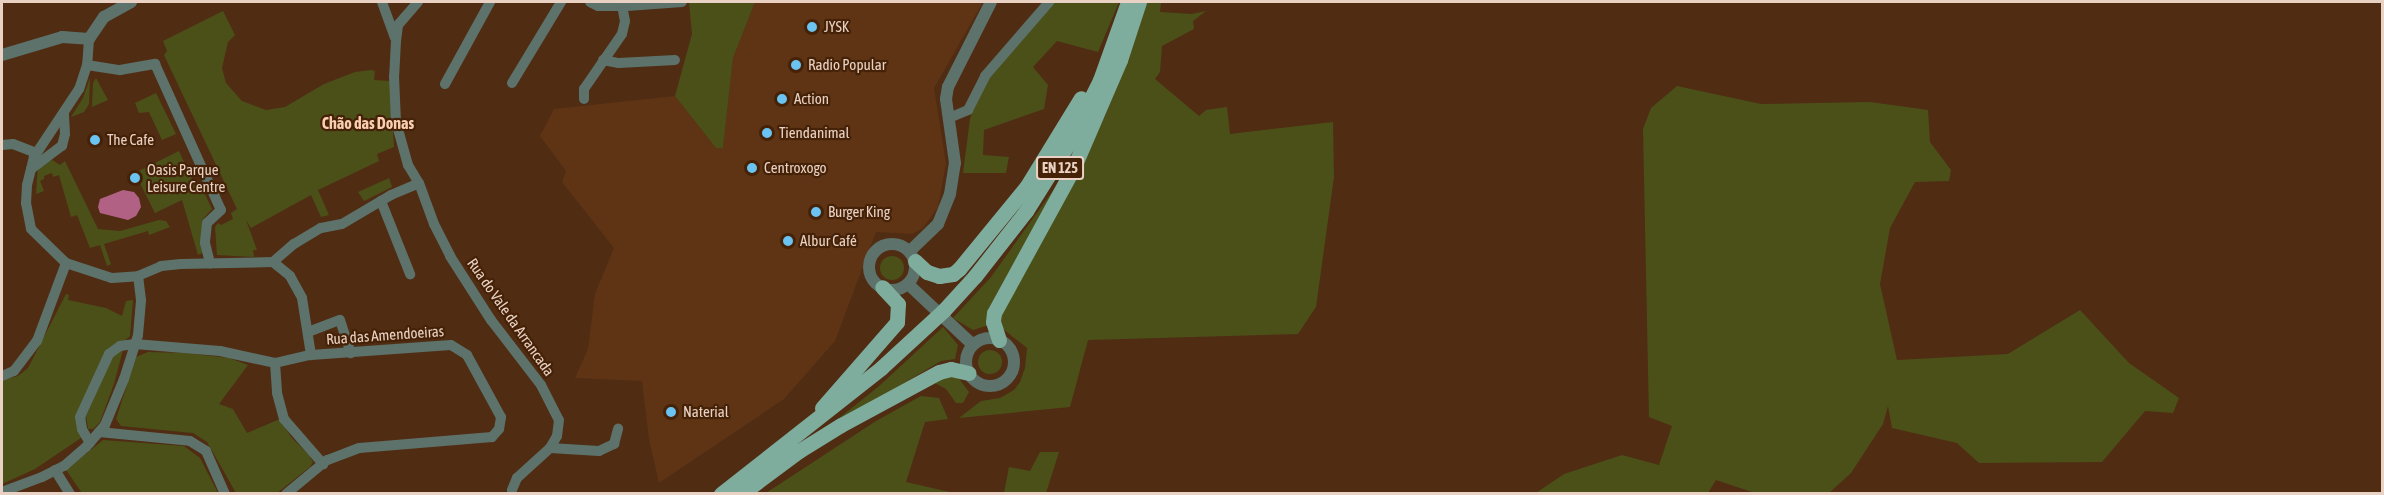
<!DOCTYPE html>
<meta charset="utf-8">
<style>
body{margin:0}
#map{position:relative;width:2384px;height:495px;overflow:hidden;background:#502c13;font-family:"Asap Condensed",sans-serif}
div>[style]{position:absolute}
.built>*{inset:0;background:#5e3415}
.green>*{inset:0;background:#4b5019}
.round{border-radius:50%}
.water>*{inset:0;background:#b06184}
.minor>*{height:10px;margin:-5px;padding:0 5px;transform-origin:5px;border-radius:5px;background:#5c726b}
.tertiary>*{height:12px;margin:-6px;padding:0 6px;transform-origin:6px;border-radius:6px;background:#5c726b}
.tertiary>.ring{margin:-6px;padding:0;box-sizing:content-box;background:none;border:12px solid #5c726b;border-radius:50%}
.primary>*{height:15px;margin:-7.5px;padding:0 7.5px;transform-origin:7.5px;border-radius:7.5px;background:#7ead9e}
.dots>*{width:16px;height:16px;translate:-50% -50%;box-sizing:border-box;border:3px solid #452207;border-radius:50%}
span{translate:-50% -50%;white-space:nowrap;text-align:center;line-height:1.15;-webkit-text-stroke:4.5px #452207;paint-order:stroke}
.shield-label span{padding:2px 4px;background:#452207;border:2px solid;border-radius:4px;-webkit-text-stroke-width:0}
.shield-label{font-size:14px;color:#e9d2c3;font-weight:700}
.poi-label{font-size:15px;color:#e9d2c3}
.left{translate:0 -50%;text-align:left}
.street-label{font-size:15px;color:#e9d2c3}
.neighbourhood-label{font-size:16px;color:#fbcdb0;font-weight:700}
.frame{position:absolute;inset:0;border:3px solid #e9d2c3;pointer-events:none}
</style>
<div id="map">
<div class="built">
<i style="clip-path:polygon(755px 2px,983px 2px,934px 88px,946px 163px,938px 207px,923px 228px,912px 234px,876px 232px,835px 341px,784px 399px,659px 483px,649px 439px,642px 381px,575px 378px,588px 349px,595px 294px,614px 248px,562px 182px,566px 171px,540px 136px,554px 109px,675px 96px,716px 148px,723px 148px,733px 58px)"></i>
</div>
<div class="green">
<i style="clip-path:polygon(689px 2px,755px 2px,733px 58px,723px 148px,716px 148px,675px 96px,692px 34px)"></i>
<i style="clip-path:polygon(1052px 2px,1119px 2px,1098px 52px,1057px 41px,1033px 67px,1048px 85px,1044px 109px,984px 130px,983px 155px,1009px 157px,1006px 173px,963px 173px,970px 119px,978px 92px)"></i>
<i style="clip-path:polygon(1145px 2px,1161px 2px,1160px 12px,1192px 14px,1206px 11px,1193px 21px,1194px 29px,1162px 46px,1160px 72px,1155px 79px,1199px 116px,1206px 110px,1227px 107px,1230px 134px,1333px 122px,1334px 177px,1316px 307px,1298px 334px,1088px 340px,1070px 407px,959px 418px,981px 401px,1000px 398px,1014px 390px,1020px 382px,1025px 368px,1027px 348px,1003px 329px,1001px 316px,1105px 116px,1127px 63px)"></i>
<i style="clip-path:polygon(223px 11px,235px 35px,228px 42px,222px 68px,226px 83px,242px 101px,266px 110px,285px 107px,324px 84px,355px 72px,371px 70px,375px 71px,374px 80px,390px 81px,394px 147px,377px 154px,379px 161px,318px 190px,329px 215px,321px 217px,311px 195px,251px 228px,246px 220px,257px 250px,253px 250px,254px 257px,217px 255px,215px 227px,218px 223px,221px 225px,233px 219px,231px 213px,237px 209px,164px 55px,167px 51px,163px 41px)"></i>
<i style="clip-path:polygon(90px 78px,89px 104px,84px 112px,71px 117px,83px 98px)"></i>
<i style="clip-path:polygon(96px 78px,108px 100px,92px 107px,93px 83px)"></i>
<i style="clip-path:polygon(1677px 86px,1761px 104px,1870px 102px,1928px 110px,1930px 142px,1951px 170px,1949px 181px,1915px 182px,1890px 228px,1880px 284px,1897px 360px,2008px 354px,2080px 310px,2129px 363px,2179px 398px,2173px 413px,2145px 411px,2102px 462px,1979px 463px,1957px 443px,1892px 428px,1888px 406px,1883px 424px,1851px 473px,1829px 493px,1755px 493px,1716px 480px,1708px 493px,1536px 493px,1564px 474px,1622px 455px,1659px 465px,1672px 426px,1649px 417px,1643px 129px,1651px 108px)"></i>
<i style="clip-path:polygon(156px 93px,176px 134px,162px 140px,149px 112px,139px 113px,135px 103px)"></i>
<i style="clip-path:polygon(179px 151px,198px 192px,203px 190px,212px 209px,202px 220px,202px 253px,198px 255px,182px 200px,155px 213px,135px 173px)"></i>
<i style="clip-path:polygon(52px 160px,60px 165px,65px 161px,98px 229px,120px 231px,159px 220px,166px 221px,170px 227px,149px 235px,148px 231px,104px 244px,111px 264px,107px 266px,100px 245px,90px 248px,77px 215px,71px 217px,59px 175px,53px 177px,52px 173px,44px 176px,44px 179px,40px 181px,44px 191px,36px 194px,38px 165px)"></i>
<i style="clip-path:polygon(389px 178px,392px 187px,364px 201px,358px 192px)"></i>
<i style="clip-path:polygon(1059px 182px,987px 317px,986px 326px,973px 330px,953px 318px,991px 277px)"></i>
<i class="round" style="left:880px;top:256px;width:24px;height:24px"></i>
<i style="clip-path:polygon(66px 294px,69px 295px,68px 300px,106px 308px,122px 316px,126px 301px,133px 300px,130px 336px,99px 364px,81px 438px,35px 469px,2px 484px,2px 380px,18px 376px,28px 368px)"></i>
<i style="clip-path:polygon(943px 327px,958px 345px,955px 359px,941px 361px,823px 431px,878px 387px)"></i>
<i class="round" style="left:978px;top:350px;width:24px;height:24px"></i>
<i style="clip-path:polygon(123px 350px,114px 384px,100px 422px,93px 429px,88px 429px,86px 416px,112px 357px)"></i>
<i style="clip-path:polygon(148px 352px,185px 353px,229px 358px,248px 365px,219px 404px,233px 409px,247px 433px,280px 419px,291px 437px,309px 455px,313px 462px,310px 467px,277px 493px,236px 493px,207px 442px,193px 433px,121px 426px,116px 419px,136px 357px)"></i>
<i style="clip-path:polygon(940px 375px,957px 376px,969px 392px,963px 403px,956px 403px,946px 389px,933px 382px)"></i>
<i style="clip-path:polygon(921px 396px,939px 398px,948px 419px,925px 422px,906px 482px,954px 493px,766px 493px,876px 421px)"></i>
<i style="clip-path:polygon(103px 440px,184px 446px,200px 458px,218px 493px,82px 493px,66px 470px)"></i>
<i style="clip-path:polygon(1040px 452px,1059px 452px,1046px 493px,1004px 493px,1009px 467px,1030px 471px)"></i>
</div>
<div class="water">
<i style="clip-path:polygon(123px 190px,134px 192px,139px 198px,141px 207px,136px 216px,128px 220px,100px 213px,98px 207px,100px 199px)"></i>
</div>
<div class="minor">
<i style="left:382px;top:2px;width:38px;rotate:70deg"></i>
<i style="left:418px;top:2px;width:30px;rotate:131deg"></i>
<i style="left:398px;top:25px;width:16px;rotate:97deg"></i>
<i style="left:396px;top:41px;width:35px;rotate:93deg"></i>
<i style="left:394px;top:76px;width:46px;rotate:87.5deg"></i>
<i style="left:396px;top:122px;width:45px;rotate:74.4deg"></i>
<i style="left:408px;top:165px;width:21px;rotate:59deg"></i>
<i style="left:419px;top:183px;width:44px;rotate:69.9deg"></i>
<i style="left:434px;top:224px;width:36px;rotate:63deg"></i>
<i style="left:450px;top:256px;width:76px;rotate:57.4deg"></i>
<i style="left:491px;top:320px;width:82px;rotate:52.4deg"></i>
<i style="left:541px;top:385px;width:39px;rotate:63deg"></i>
<i style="left:559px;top:420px;width:16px;rotate:97deg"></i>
<i style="left:557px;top:436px;width:14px;rotate:120deg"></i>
<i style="left:550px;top:448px;width:45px;rotate:137.7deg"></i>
<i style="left:517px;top:478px;width:13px;rotate:113deg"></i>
<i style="left:590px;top:2px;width:9px;rotate:27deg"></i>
<i style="left:598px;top:6px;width:29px"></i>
<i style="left:627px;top:6px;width:55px;rotate:-4.2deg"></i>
<i style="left:89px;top:39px;width:26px;rotate:94deg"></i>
<i style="left:87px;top:65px;width:25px;rotate:108deg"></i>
<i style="left:79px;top:89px;width:82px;rotate:123.5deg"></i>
<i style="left:34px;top:157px;width:29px;rotate:104deg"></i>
<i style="left:27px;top:185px;width:18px;rotate:93deg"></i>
<i style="left:26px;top:203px;width:26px;rotate:79deg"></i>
<i style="left:31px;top:229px;width:49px;rotate:44.2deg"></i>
<i style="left:66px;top:263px;width:48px;rotate:18.1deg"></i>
<i style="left:112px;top:278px;width:26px;rotate:-4deg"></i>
<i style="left:138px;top:276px;width:25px;rotate:-23deg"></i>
<i style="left:161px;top:266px;width:20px;rotate:-6deg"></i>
<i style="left:181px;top:264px;width:92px;rotate:-1.2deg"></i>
<i style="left:273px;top:262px;width:28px;rotate:-41deg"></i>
<i style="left:294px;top:244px;width:31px;rotate:-31deg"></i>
<i style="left:321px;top:228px;width:21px;rotate:-11deg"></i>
<i style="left:342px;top:224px;width:57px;rotate:-30.6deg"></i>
<i style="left:391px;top:195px;width:30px;rotate:-23deg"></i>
<i style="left:603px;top:60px;width:16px;rotate:11deg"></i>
<i style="left:619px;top:63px;width:56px;rotate:-3.1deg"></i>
<i style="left:87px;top:65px;width:33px;rotate:9deg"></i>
<i style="left:120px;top:70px;width:36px;rotate:-10deg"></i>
<i style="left:155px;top:64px;width:160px;rotate:65.7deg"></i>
<i style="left:221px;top:210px;width:19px;rotate:137deg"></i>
<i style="left:207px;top:223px;width:20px;rotate:96deg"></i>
<i style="left:205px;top:243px;width:21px;rotate:76deg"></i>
<i style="left:512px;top:83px;width:95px;rotate:-58.8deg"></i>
<i style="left:445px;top:84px;width:94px;rotate:-61.2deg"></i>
<i style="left:584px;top:99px;width:10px;rotate:-90deg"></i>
<i style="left:584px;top:89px;width:67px;rotate:-55.4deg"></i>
<i style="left:622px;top:34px;width:13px;rotate:-77deg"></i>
<i style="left:625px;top:21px;width:15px;rotate:-101deg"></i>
<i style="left:949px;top:118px;width:21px;rotate:-23deg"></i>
<i style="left:968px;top:110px;width:38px;rotate:-63deg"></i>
<i style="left:985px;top:76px;width:98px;rotate:-49.1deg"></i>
<i style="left:2px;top:145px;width:11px;rotate:-5deg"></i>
<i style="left:13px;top:144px;width:25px;rotate:21deg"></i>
<i style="left:31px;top:169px;width:39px;rotate:-37deg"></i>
<i style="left:62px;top:146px;width:12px;rotate:-76deg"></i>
<i style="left:65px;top:134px;width:19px;rotate:-93deg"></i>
<i style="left:381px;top:201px;width:79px;rotate:68.3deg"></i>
<i style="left:273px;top:262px;width:22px;rotate:39deg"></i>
<i style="left:290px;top:276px;width:25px;rotate:61deg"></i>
<i style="left:302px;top:298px;width:58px;rotate:81deg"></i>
<i style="left:308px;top:332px;width:34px;rotate:-21deg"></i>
<i style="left:340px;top:320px;width:35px;rotate:72deg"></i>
<i style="left:275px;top:363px;width:30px;rotate:86deg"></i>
<i style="left:277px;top:393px;width:27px;rotate:75deg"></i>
<i style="left:284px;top:419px;width:60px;rotate:49.1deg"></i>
<i style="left:2px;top:376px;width:13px;rotate:-23deg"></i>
<i style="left:14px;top:371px;width:38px;rotate:-53deg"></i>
<i style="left:37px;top:341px;width:83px;rotate:-69.6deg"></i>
<i style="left:99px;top:432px;width:91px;rotate:5.6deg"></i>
<i style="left:190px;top:441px;width:19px;rotate:32deg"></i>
<i style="left:206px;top:451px;width:47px;rotate:66.2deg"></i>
<i style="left:90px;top:443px;width:16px;rotate:-120deg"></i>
<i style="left:82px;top:429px;width:12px;rotate:-99deg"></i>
<i style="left:80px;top:417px;width:69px;rotate:-65.3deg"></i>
<i style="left:109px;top:354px;width:14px;rotate:-36deg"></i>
<i style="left:120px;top:346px;width:15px;rotate:-8deg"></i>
<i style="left:135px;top:344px;width:85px;rotate:4.7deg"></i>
<i style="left:220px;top:351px;width:56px;rotate:12.3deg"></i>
<i style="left:275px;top:363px;width:37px;rotate:-13deg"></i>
<i style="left:311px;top:355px;width:140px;rotate:-4.1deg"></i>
<i style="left:451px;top:345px;width:19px;rotate:32deg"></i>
<i style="left:467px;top:355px;width:71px;rotate:61.3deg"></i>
<i style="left:501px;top:417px;width:12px;rotate:99deg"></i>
<i style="left:499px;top:429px;width:11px;rotate:131deg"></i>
<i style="left:492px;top:437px;width:133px;rotate:175.3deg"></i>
<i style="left:359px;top:448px;width:34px;rotate:159deg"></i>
<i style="left:327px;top:460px;width:53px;rotate:140.3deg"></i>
<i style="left:550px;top:448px;width:49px;rotate:3.5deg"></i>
<i style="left:599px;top:451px;width:17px;rotate:-25deg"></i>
<i style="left:614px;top:444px;width:16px;rotate:-75deg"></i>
<i style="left:55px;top:470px;width:28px;rotate:58deg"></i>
<i style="left:2px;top:492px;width:43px;rotate:-20.6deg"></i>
<i style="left:42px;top:477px;width:25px;rotate:-27deg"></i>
<i style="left:64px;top:466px;width:29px;rotate:-41deg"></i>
<i style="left:86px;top:447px;width:29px;rotate:-49deg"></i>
<i style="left:105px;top:425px;width:50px;rotate:-67.6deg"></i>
<i style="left:124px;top:379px;width:46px;rotate:-72.3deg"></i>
<i style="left:138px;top:335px;width:35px;rotate:-85deg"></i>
<i style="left:141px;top:300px;width:24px;rotate:-97deg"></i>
</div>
<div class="tertiary">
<i style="left:2px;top:55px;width:63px;rotate:-16.7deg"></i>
<i style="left:62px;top:37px;width:27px;rotate:4deg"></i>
<i style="left:89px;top:39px;width:27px;rotate:-56deg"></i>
<i style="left:104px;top:17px;width:31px;rotate:-29deg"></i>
<i class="ring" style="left:869px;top:244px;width:34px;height:34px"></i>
<i style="left:910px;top:251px;width:39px;rotate:-44deg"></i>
<i style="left:938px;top:224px;width:32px;rotate:-68deg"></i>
<i style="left:950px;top:194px;width:31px;rotate:-81deg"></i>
<i style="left:955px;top:163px;width:65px;rotate:-98deg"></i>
<i style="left:946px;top:99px;width:12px;rotate:-81deg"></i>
<i style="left:948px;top:87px;width:95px;rotate:-63.2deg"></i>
<i style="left:908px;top:284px;width:89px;rotate:43.2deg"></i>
<i class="ring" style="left:966px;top:338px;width:36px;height:36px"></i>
</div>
<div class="primary">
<i style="left:915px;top:261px;width:16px;rotate:43deg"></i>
<i style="left:927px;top:272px;width:13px;rotate:18deg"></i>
<i style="left:939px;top:276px;width:14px;rotate:-8deg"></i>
<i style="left:953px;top:274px;width:8px;rotate:-40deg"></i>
<i style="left:959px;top:269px;width:107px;rotate:-50.7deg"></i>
<i style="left:1027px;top:186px;width:103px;rotate:-58.5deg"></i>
<i style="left:999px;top:340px;width:19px;rotate:-108deg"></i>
<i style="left:993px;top:322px;width:9px;rotate:-84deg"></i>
<i style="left:994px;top:313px;width:164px;rotate:-61.3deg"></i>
<i style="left:1073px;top:169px;width:119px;rotate:-66.7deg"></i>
<i style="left:1120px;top:60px;width:61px;rotate:-71.9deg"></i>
<i style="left:822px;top:408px;width:114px;rotate:-48.9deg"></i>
<i style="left:897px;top:322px;width:18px;rotate:-87deg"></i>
<i style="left:898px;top:304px;width:23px;rotate:-133deg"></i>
<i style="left:721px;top:494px;width:204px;rotate:-38.2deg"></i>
<i style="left:881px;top:368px;width:86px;rotate:-42.6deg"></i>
<i style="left:944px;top:310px;width:46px;rotate:-47.6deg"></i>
<i style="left:975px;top:276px;width:83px;rotate:-51.9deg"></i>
<i style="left:1026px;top:211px;width:77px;rotate:-57.8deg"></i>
<i style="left:1067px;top:146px;width:74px;rotate:-63.4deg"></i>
<i style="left:1100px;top:80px;width:83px;rotate:-70.3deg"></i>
<i style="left:741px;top:494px;width:72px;rotate:-36.6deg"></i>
<i style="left:799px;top:451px;width:49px;rotate:-31.8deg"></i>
<i style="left:841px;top:425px;width:111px;rotate:-28.4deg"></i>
<i style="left:939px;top:372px;width:12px;rotate:-14deg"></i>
<i style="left:951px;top:369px;width:18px;rotate:13deg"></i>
</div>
<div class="dots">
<i style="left:812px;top:27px;background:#6ac3f1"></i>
<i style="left:796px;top:65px;background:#6ac3f1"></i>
<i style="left:782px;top:99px;background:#6ac3f1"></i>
<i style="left:767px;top:133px;background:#6ac3f1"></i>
<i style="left:95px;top:140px;background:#6ac3f1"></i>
<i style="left:752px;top:168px;background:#6ac3f1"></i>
<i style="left:135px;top:178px;background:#6ac3f1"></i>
<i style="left:816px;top:212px;background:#6ac3f1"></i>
<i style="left:788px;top:241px;background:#6ac3f1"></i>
<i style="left:671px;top:412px;background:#6ac3f1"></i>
</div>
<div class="shield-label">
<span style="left:1060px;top:168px">EN 125</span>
</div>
<div class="poi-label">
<span class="left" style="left:824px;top:27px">JYSK</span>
<span class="left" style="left:808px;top:65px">Radio Popular</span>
<span class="left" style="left:794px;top:99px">Action</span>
<span class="left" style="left:779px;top:133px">Tiendanimal</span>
<span class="left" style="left:107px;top:140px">The Cafe</span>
<span class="left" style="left:764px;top:168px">Centroxogo</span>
<span class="left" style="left:147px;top:178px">Oasis Parque<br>Leisure Centre</span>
<span class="left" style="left:828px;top:212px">Burger King</span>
<span class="left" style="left:800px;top:241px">Albur Café</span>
<span class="left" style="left:683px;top:412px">Naterial</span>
</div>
<div class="street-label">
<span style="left:511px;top:317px;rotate:55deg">Rua do Vale da Arrancada</span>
<span style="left:385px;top:335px;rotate:-4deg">Rua das Amendoeiras</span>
</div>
<div class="neighbourhood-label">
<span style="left:368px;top:123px">Chão das Donas</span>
</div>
<div class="frame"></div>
</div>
